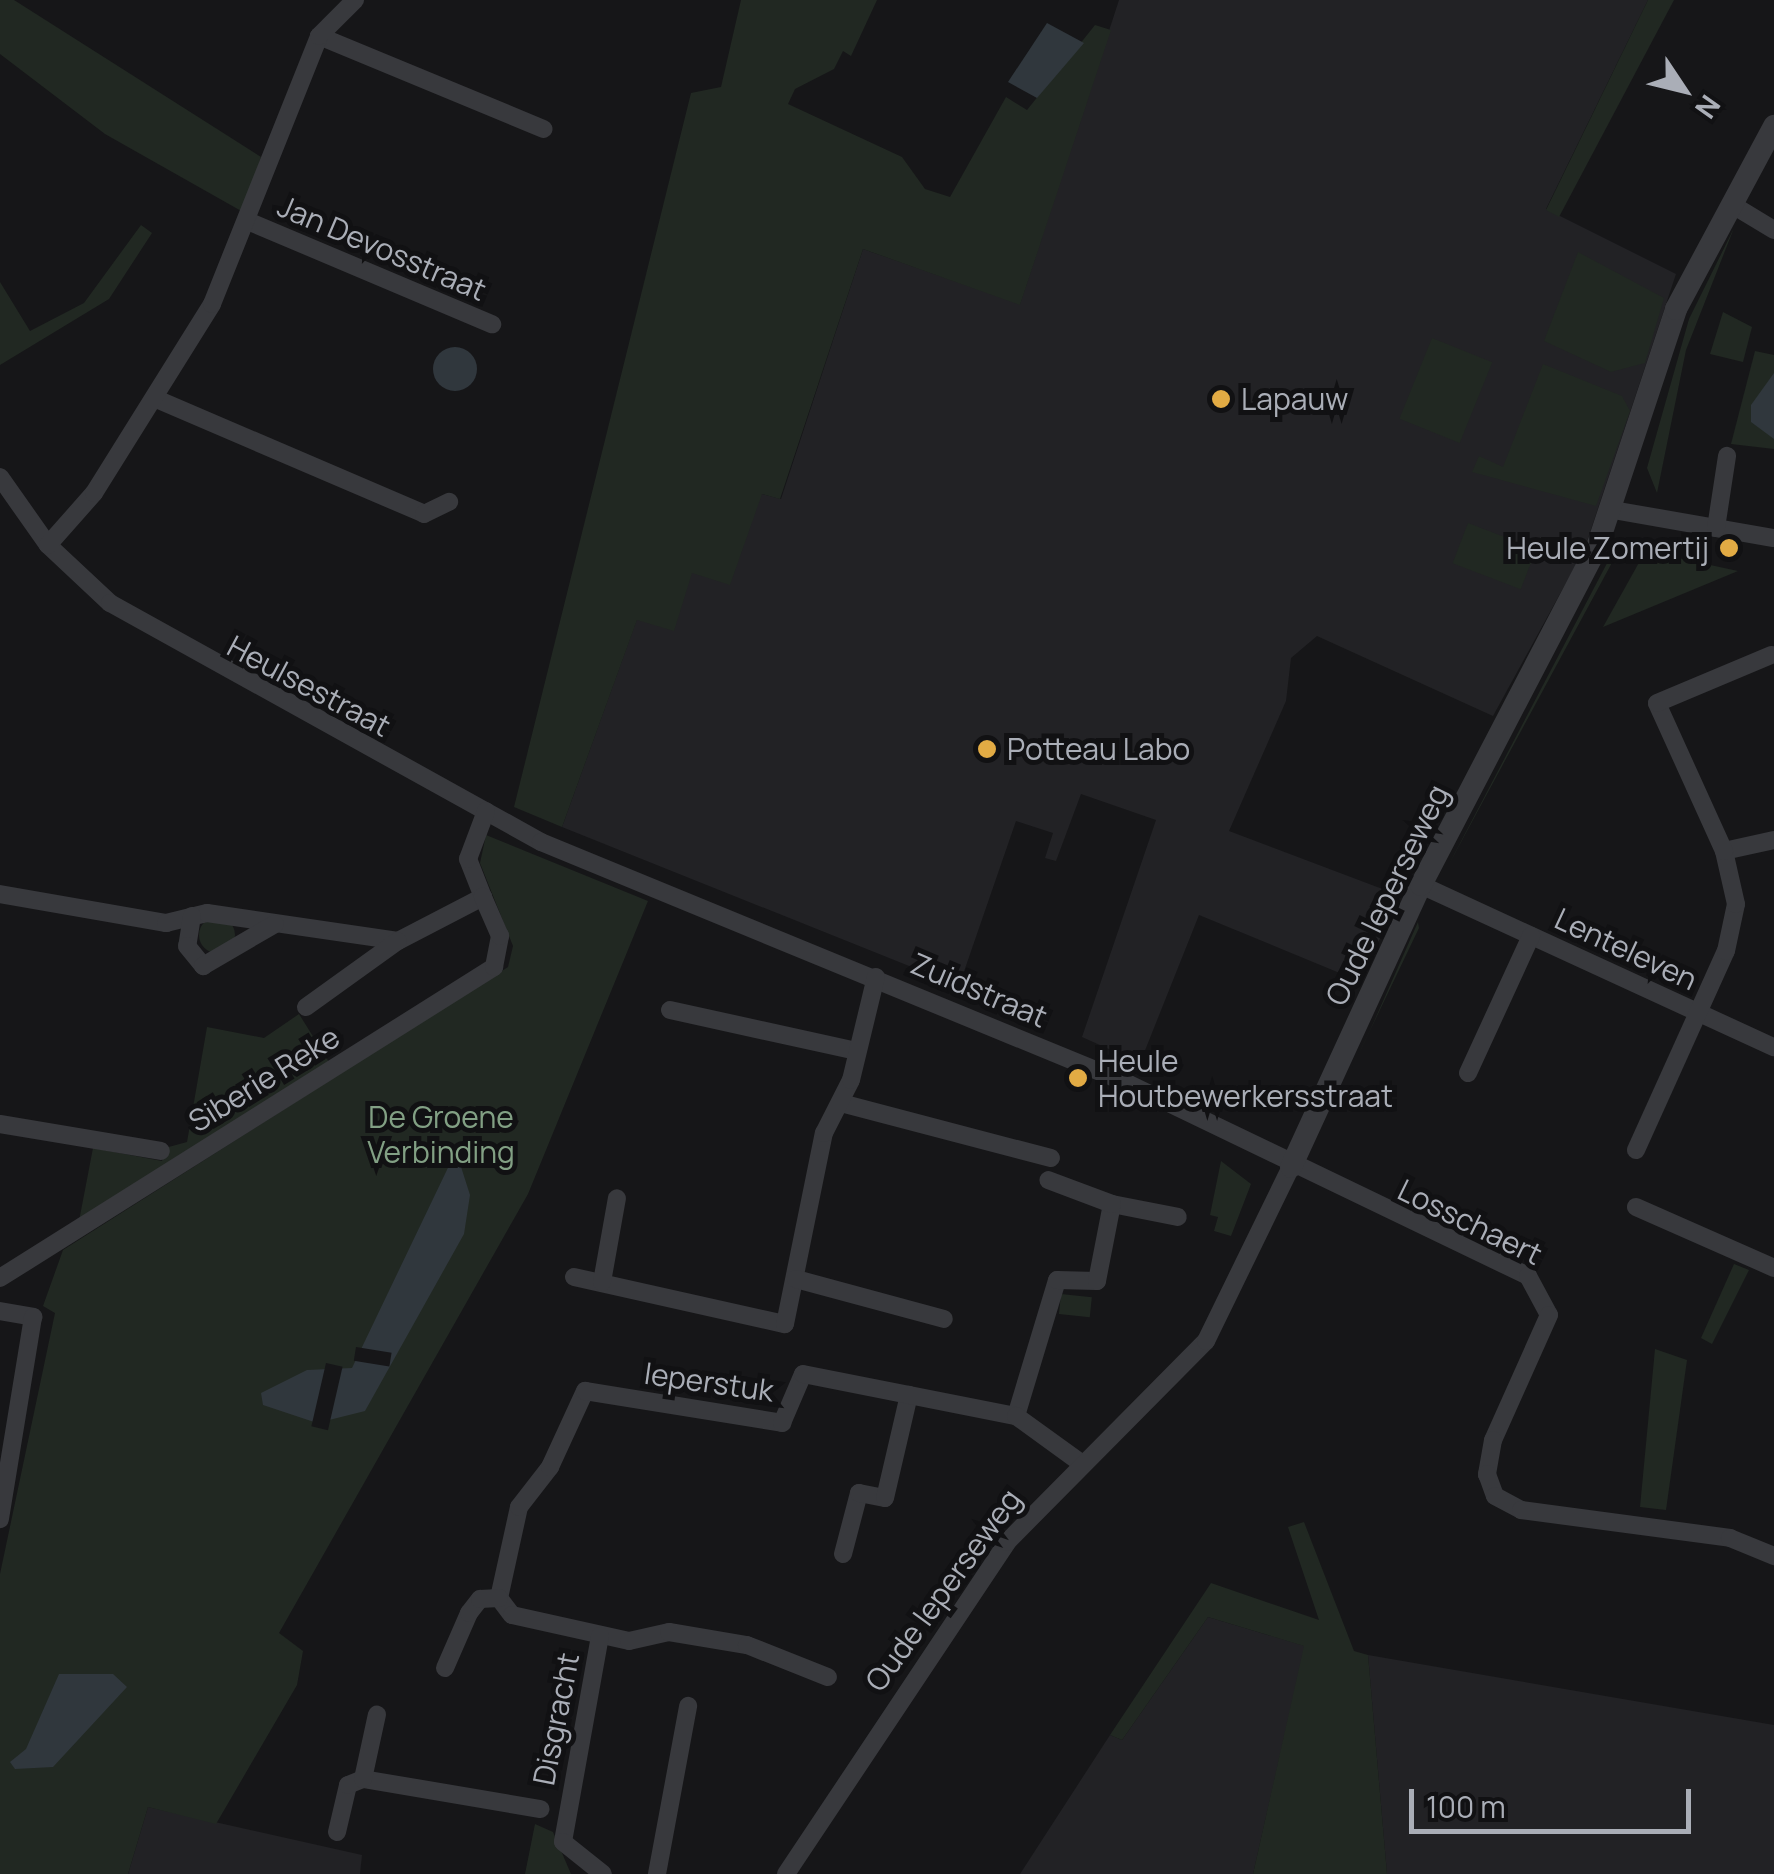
<!DOCTYPE html>
<style>
body{margin:0}
#map{position:relative;width:1774px;height:1874px;overflow:hidden;background:#161618;font-family:Manrope,sans-serif}
div>[style]{position:absolute}
.built>*{inset:0;background:#222225}
.green>*{inset:0;background:#212822;transform-origin:0 0}
.round{border-radius:50%}
.water>*{inset:0;background:#30373d}
.pier>*{inset:0;background:#161618;transform-origin:0 0}
.minor>*{height:18px;margin:-9px;padding:0 9px;transform-origin:9px;border-radius:9px;background:#38393d}
.tertiary>*{height:22px;margin:-11px;padding:0 11px;transform-origin:11px;border-radius:11px;background:#38393d}
.dots>*{width:28px;height:28px;translate:-50% -50%;box-sizing:border-box;border:5px solid #111113;border-radius:50%}
span{translate:-50% -50%;white-space:nowrap;text-align:center;line-height:1.15;-webkit-text-stroke:10px #111113;paint-order:stroke}
.street-label{font-size:30px;color:#aaaeb7}
.poi-label{font-size:30px;color:#aaaeb7}
.left{translate:0 -50%;text-align:left}
.right{translate:-100% -50%;text-align:right}
.park-label{font-size:30px;color:#82a084}
.north{position:absolute;left:1634px;top:40px;width:100px;height:100px;-webkit-text-stroke:8px #111113;paint-order:stroke;rotate:125deg;font-size:28px;font-weight:700;line-height:40px;text-align:center;color:#aaaeb7}
.north::after{content:'';display:block;margin:auto;width:35px;height:45px;background:#aaaeb7;clip-path:polygon(50% 0,100% 100%,50% 72%,0 100%)}
.scale{position:absolute;left:1409px;top:1789px;width:282px;height:45px;box-sizing:border-box;border:5px solid #aaaeb7;border-top:0;padding-left:12px;font-size:30px;line-height:35px;white-space:nowrap;color:#aaaeb7;-webkit-text-stroke:8px #111113;paint-order:stroke}
</style>
<div id="map">
<div class="built">
<i style="clip-path:polygon(1119px 0,1648px 0,1546px 209px,1676px 274px,1584px 550px,1493px 716px,1317px 636px,1291px 658px,1286px 701px,1229px 831px,1401px 896px,1359px 981px,1199px 915px,1140px 1063px,1082px 1037px,1156px 820px,1081px 794px,1056px 861px,1045px 858px,1053px 833px,1016px 821px,959px 986px,562px 827px,637px 619px,762px 494px,781px 499px,863px 249px,1020px 304px)"></i>
<i style="clip-path:polygon(1208px 1617px,1305px 1646px,1253px 1874px,1020px 1874px,1110px 1735px,1122px 1740px)"></i>
<i style="clip-path:polygon(1368px 1655px,1774px 1725px,1774px 1874px,1387px 1874px)"></i>
<i style="clip-path:polygon(148px 1807px,362px 1855px,360px 1874px,128px 1874px)"></i>
</div>
<div class="green">
<i style="clip-path:polygon(0 0,14px 0,261px 157px,243px 212px,105px 134px,0 54px)"></i>
<i style="clip-path:polygon(741px 0,877px 0,851px 56px,843px 51px,834px 69px,795px 89px,788px 104px,902px 157px,925px 189px,950px 197px,1006px 97px,1027px 110px,1095px 25px,1111px 30px,1020px 305px,863px 249px,780px 499px,762px 494px,730px 585px,692px 573px,674px 631px,637px 620px,562px 827px,514px 807px,691px 93px,721px 87px)"></i>
<i style="clip-path:polygon(1648px 0,1674px 0,1559px 217px,1546px 210px)"></i>
<i style="clip-path:polygon(141px 225px,152px 233px,109px 299px,0 365px,0 282px,30px 331px,84px 303px)"></i>
<i style="clip-path:polygon(1734px 228px,1686px 350px,1657px 493px,1647px 468px,1689px 319px)"></i>
<i style="clip-path:polygon(1578px 252px,1664px 298px,1645px 363px,1611px 372px,1544px 341px)"></i>
<i style="clip-path:polygon(1723px 312px,1752px 327px,1743px 362px,1710px 354px)"></i>
<i style="left:1432px;top:338px;width:65px;height:87px;rotate:22deg"></i>
<i style="clip-path:polygon(1755px 351px,1774px 355px,1774px 449px,1731px 444px)"></i>
<i style="clip-path:polygon(1543px 364px,1622px 396px,1630px 411px,1596px 506px,1472px 472px,1479px 456px,1503px 467px)"></i>
<i style="left:1468px;top:523px;width:73px;height:43px;rotate:21deg"></i>
<i style="clip-path:polygon(1625px 541px,1621px 546px,1447px 868px,1615px 548px)"></i>
<i style="clip-path:polygon(1664px 555px,1738px 571px,1603px 627px,1641px 559px)"></i>
<i style="clip-path:polygon(486px 835px,648px 901px,528px 1194px,279px 1633px,303px 1651px,297px 1685px,216px 1824px,148px 1807px,128px 1874px,0 1874px,0 1574px,55px 1313px,43px 1306px,63px 1250px,508px 967px,513px 946px,480px 863px)"></i>
<i class="round" style="left:199px;top:917px;width:36px;height:36px"></i>
<i style="clip-path:polygon(1418px 922px,1419px 928px,1345px 1083px,1372px 1026px)"></i>
<i style="clip-path:polygon(299px 1014px,329px 1062px,79px 1221px,93px 1148px,162px 1161px,165px 1148px,187px 1142px,207px 1027px,264px 1038px)"></i>
<i style="clip-path:polygon(1221px 1161px,1251px 1184px,1231px 1236px,1214px 1231px,1218px 1217px,1210px 1215px)"></i>
<i style="clip-path:polygon(1734px 1264px,1749px 1270px,1712px 1344px,1701px 1338px)"></i>
<i style="left:1061px;top:1294px;width:31px;height:20px;rotate:6deg"></i>
<i style="clip-path:polygon(1655px 1349px,1687px 1360px,1666px 1510px,1640px 1507px)"></i>
<i style="clip-path:polygon(1304px 1522px,1354px 1651px,1368px 1655px,1387px 1874px,1253px 1874px,1304px 1646px,1208px 1617px,1122px 1740px,1110px 1735px,1211px 1583px,1319px 1620px,1288px 1527px)"></i>
<i style="clip-path:polygon(535px 1824px,553px 1832px,571px 1874px,525px 1874px)"></i>
</div>
<div class="water">
<i style="clip-path:polygon(1047px 23px,1084px 43px,1037px 98px,1008px 82px)"></i>
<i class="round" style="left:433px;top:347px;width:44px;height:44px"></i>
<i style="clip-path:polygon(1774px 373px,1774px 439px,1751px 422px,1751px 405px)"></i>
<i style="clip-path:polygon(456px 1151px,470px 1195px,464px 1234px,365px 1411px,317px 1423px,263px 1405px,261px 1393px,307px 1370px,352px 1368px)"></i>
<i style="clip-path:polygon(59px 1674px,113px 1674px,127px 1687px,53px 1767px,15px 1769px,10px 1762px,26px 1749px)"></i>
</div>
<div class="pier">
<i style="left:356px;top:1347px;width:36px;height:14px;rotate:9deg"></i>
<i style="left:326px;top:1363px;width:17px;height:65px;rotate:13deg"></i>
</div>
<div class="minor">
<i style="left:319px;top:36px;width:243px;rotate:22.5deg"></i>
<i style="left:1731px;top:204px;width:50px;rotate:31.2deg"></i>
<i style="left:250px;top:222px;width:263px;rotate:22.9deg"></i>
<i style="left:154px;top:398px;width:294px;rotate:23.2deg"></i>
<i style="left:424px;top:514px;width:28px;rotate:-26deg"></i>
<i style="left:0;top:477px;width:83px;rotate:54.8deg"></i>
<i style="left:48px;top:545px;width:85px;rotate:43.1deg"></i>
<i style="left:110px;top:603px;width:493px;rotate:29deg"></i>
<i style="left:541px;top:842px;width:634px;rotate:22.36deg"></i>
<i style="left:1127px;top:1083px;width:445px;rotate:25.7deg"></i>
<i style="left:1528px;top:1276px;width:44px;rotate:61.7deg"></i>
<i style="left:1549px;top:1315px;width:137px;rotate:114.1deg"></i>
<i style="left:1493px;top:1440px;width:35px;rotate:100deg"></i>
<i style="left:1487px;top:1474px;width:23px;rotate:70deg"></i>
<i style="left:1495px;top:1496px;width:30px;rotate:28deg"></i>
<i style="left:1521px;top:1510px;width:211px;rotate:7.6deg"></i>
<i style="left:1730px;top:1538px;width:48px;rotate:22.2deg"></i>
<i style="left:1613px;top:510px;width:163px;rotate:9.9deg"></i>
<i style="left:1716px;top:528px;width:73px;rotate:-81.3deg"></i>
<i style="left:48px;top:545px;width:69px;rotate:-48.5deg"></i>
<i style="left:94px;top:493px;width:223px;rotate:-58deg"></i>
<i style="left:212px;top:304px;width:289px;rotate:-68.2deg"></i>
<i style="left:319px;top:36px;width:51px;rotate:-45deg"></i>
<i style="left:1724px;top:851px;width:51px;rotate:-12.4deg"></i>
<i style="left:1421px;top:885px;width:388px;rotate:24.7deg"></i>
<i style="left:0;top:894px;width:169px;rotate:9.9deg"></i>
<i style="left:166px;top:923px;width:42px;rotate:-13.7deg"></i>
<i style="left:207px;top:913px;width:193px;rotate:8.3deg"></i>
<i style="left:398px;top:941px;width:96px;rotate:-27.4deg"></i>
<i style="left:483px;top:897px;width:41px;rotate:-111.5deg"></i>
<i style="left:468px;top:859px;width:51px;rotate:-69.4deg"></i>
<i style="left:192px;top:916px;width:30px;rotate:99deg"></i>
<i style="left:187px;top:946px;width:26px;rotate:51deg"></i>
<i style="left:203px;top:966px;width:83px;rotate:-30.3deg"></i>
<i style="left:306px;top:1007px;width:113px;rotate:-35.7deg"></i>
<i style="left:670px;top:1010px;width:191px;rotate:12.4deg"></i>
<i style="left:1468px;top:1073px;width:151px;rotate:-65.3deg"></i>
<i style="left:841px;top:1103px;width:217px;rotate:14.7deg"></i>
<i style="left:0;top:1124px;width:163px;rotate:9.5deg"></i>
<i style="left:1636px;top:1150px;width:218px;rotate:-65.7deg"></i>
<i style="left:1726px;top:951px;width:48px;rotate:-78deg"></i>
<i style="left:1736px;top:904px;width:54px;rotate:-102.8deg"></i>
<i style="left:1724px;top:851px;width:162px;rotate:-114.4deg"></i>
<i style="left:1657px;top:703px;width:124px;rotate:-22.8deg"></i>
<i style="left:1112px;top:1204px;width:67px;rotate:11.1deg"></i>
<i style="left:1636px;top:1207px;width:151px;rotate:23.8deg"></i>
<i style="left:574px;top:1277px;width:216px;rotate:12.6deg"></i>
<i style="left:785px;top:1324px;width:195px;rotate:-78.5deg"></i>
<i style="left:824px;top:1133px;width:59px;rotate:-63deg"></i>
<i style="left:851px;top:1080px;width:106px;rotate:-76.4deg"></i>
<i style="left:0;top:1278px;width:584px;rotate:-32.19deg"></i>
<i style="left:494px;top:967px;width:32px;rotate:-79deg"></i>
<i style="left:500px;top:936px;width:43px;rotate:-113.6deg"></i>
<i style="left:796px;top:1279px;width:153px;rotate:15.1deg"></i>
<i style="left:602px;top:1282px;width:85px;rotate:-79.9deg"></i>
<i style="left:0;top:1311px;width:34px;rotate:10deg"></i>
<i style="left:33px;top:1317px;width:205px;rotate:99.3deg"></i>
<i style="left:1016px;top:1416px;width:142px;rotate:-73.2deg"></i>
<i style="left:1057px;top:1280px;width:40px;rotate:1.4deg"></i>
<i style="left:1097px;top:1281px;width:78px;rotate:-79deg"></i>
<i style="left:1112px;top:1204px;width:68px;rotate:-159.4deg"></i>
<i style="left:843px;top:1554px;width:63px;rotate:-75.3deg"></i>
<i style="left:859px;top:1493px;width:26px;rotate:11deg"></i>
<i style="left:885px;top:1498px;width:106px;rotate:-76.9deg"></i>
<i style="left:499px;top:1598px;width:93px;rotate:-77.6deg"></i>
<i style="left:519px;top:1507px;width:51px;rotate:-52.2deg"></i>
<i style="left:550px;top:1467px;width:84px;rotate:-65.3deg"></i>
<i style="left:585px;top:1391px;width:200px;rotate:9.2deg"></i>
<i style="left:782px;top:1423px;width:53px;rotate:-66.8deg"></i>
<i style="left:803px;top:1374px;width:217px;rotate:11.2deg"></i>
<i style="left:1016px;top:1416px;width:80px;rotate:35.9deg"></i>
<i style="left:499px;top:1598px;width:21px;rotate:53deg"></i>
<i style="left:512px;top:1615px;width:120px;rotate:12.5deg"></i>
<i style="left:629px;top:1641px;width:41px;rotate:-12.7deg"></i>
<i style="left:669px;top:1632px;width:79px;rotate:9.5deg"></i>
<i style="left:747px;top:1645px;width:87px;rotate:21.6deg"></i>
<i style="left:600px;top:1636px;width:209px;rotate:100.2deg"></i>
<i style="left:563px;top:1842px;width:51px;rotate:38.7deg"></i>
<i style="left:445px;top:1668px;width:60px;rotate:-66.4deg"></i>
<i style="left:469px;top:1613px;width:18px;rotate:-52deg"></i>
<i style="left:480px;top:1599px;width:19px;rotate:-3deg"></i>
<i style="left:363px;top:1779px;width:180px;rotate:9.6deg"></i>
<i style="left:337px;top:1832px;width:48px;rotate:-76.8deg"></i>
<i style="left:348px;top:1785px;width:16px;rotate:-22deg"></i>
<i style="left:363px;top:1779px;width:66px;rotate:-77.8deg"></i>
<i style="left:657px;top:1874px;width:171px;rotate:-79.5deg"></i>
<i style="left:786px;top:1874px;width:399px;rotate:-56.3deg"></i>
<i style="left:1007px;top:1542px;width:283px;rotate:-45.3deg"></i>
<i style="left:1206px;top:1341px;width:194px;rotate:-64deg"></i>
</div>
<div class="tertiary">
<i style="left:1291px;top:1167px;width:311px;rotate:-65.3deg"></i>
<i style="left:1421px;top:885px;width:381px;rotate:-62.5deg"></i>
<i style="left:1597px;top:547px;width:251px;rotate:-71.6deg"></i>
<i style="left:1676px;top:309px;width:208px;rotate:-61.8deg"></i>
</div>
<div class="dots">
<i style="left:1221px;top:399px;background:#e2ab44"></i>
<i style="left:1729px;top:548px;background:#e2ab44"></i>
<i style="left:987px;top:749px;background:#e2ab44"></i>
<i style="left:1078px;top:1078px;background:#e2ab44"></i>
</div>
<div class="street-label">
<span style="left:382px;top:248px;rotate:23deg">Jan Devosstraat</span>
<span style="left:309px;top:686px;rotate:28deg">Heulsestraat</span>
<span style="left:1387px;top:895px;rotate:-64deg">Oude Ieperseweg</span>
<span style="left:1626px;top:949px;rotate:25deg">Lenteleven</span>
<span style="left:979px;top:990px;rotate:23deg">Zuidstraat</span>
<span style="left:264px;top:1079px;rotate:-32deg">Siberie Reke</span>
<span style="left:1470px;top:1222px;rotate:26deg">Losschaert</span>
<span style="left:709px;top:1382px;rotate:8deg">Ieperstuk</span>
<span style="left:943px;top:1590px;rotate:-54deg">Oude Ieperseweg</span>
<span style="left:556px;top:1719px;rotate:-79deg">Disgracht</span>
</div>
<div class="poi-label">
<span class="left" style="left:1241px;top:399px">Lapauw</span>
<span class="right" style="left:1709px;top:548px">Heule Zomertij</span>
<span class="left" style="left:1007px;top:749px">Potteau Labo</span>
<span class="left" style="left:1098px;top:1078px">Heule<br>Houtbewerkersstraat</span>
</div>
<div class="park-label">
<span style="left:441px;top:1134px">De Groene<br>Verbinding</span>
</div>
<div class="north">N</div>
<div class="scale">100 m</div>
</div>
